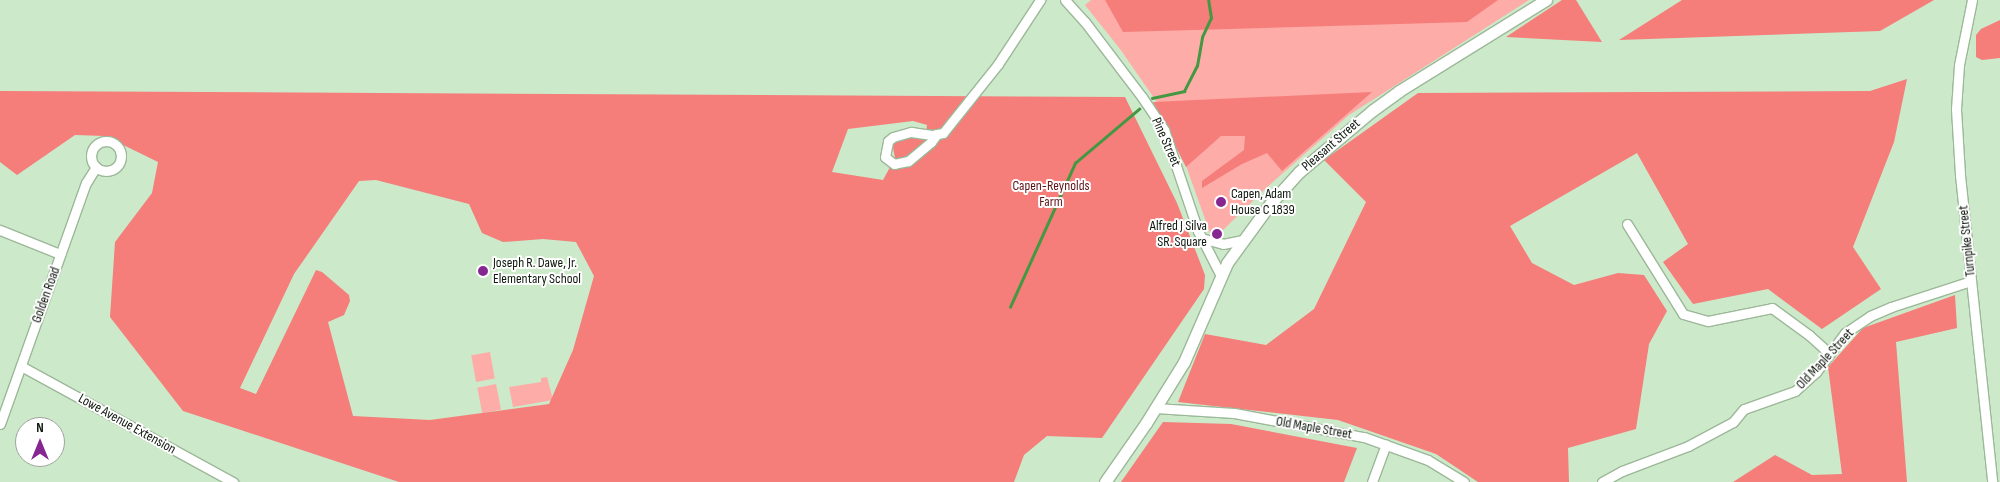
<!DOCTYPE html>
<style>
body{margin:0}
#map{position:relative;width:2000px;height:482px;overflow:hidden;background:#cce9c9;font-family:"Sofia Sans Condensed",sans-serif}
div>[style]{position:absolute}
.green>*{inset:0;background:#feaca7;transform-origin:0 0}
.forest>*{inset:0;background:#f57d7a}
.stream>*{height:2.5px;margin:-1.25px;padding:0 1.25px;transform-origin:1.25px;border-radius:1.25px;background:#449842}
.roads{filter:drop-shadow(1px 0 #9cb899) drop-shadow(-1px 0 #9cb899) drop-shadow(0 1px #9cb899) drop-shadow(0 -1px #9cb899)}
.minor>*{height:9px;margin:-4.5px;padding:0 4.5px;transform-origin:4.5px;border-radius:4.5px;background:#fff}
.minor>.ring{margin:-4.5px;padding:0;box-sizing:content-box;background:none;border:9px solid #fff;border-radius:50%}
.major>*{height:11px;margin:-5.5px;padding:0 5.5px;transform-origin:5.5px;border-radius:5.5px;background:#fff}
.dots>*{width:14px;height:14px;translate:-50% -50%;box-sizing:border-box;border:2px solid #fff;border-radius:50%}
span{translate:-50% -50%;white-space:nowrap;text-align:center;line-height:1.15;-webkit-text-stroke:4px #fff;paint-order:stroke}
.street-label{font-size:14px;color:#0e180d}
.park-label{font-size:14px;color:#5f1418}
.poi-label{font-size:14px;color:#0e180d}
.left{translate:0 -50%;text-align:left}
.right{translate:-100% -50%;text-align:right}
.north{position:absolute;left:15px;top:417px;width:50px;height:50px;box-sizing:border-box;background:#fff;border:1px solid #9fa39e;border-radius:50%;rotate:0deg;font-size:14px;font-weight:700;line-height:20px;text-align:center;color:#0e180d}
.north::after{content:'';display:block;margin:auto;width:18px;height:22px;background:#852691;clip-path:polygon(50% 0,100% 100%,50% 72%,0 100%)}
</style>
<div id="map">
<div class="green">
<i style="clip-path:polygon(1091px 0,1529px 0,1349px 115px,1266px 188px,1219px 234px,1210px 233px,1170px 121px,1120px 49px,1085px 5px)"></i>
<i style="left:490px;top:352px;width:27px;height:19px;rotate:80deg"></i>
<i style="clip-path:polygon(547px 377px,553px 400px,513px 407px,509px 387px,541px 382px,541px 378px)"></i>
<i style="left:496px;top:384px;width:26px;height:19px;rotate:79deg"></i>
</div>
<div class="forest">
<i style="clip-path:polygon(1105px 0,1498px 0,1467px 22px,1123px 32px)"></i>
<i style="clip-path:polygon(1562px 0,1576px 0,1602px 42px,1506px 37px)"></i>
<i style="clip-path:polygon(1682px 0,1934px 0,1880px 31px,1619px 40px)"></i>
<i style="clip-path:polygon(2000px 20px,2000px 58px,1982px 60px,1976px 57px,1976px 35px,1981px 29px)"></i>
<i style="clip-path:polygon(1907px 79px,1894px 142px,1853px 247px,1881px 289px,1822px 329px,1768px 289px,1693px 304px,1663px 262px,1688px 244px,1637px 153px,1510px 226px,1532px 263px,1574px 285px,1618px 273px,1644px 275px,1667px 311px,1649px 344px,1636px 429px,1568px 448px,1569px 482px,1478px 482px,1436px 454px,1338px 420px,1178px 402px,1205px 334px,1266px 345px,1314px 309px,1366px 202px,1324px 160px,1418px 93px,1870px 91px)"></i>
<i style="clip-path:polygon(evenodd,0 91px,1125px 97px,1177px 203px,1205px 275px,1204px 289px,1102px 438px,1047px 436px,1024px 455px,1014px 482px,399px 482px,183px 411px,110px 317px,115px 242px,152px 193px,158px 162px,105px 136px,75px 135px,17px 175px,0 162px,0 91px,913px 121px,927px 125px,926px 132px,904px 136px,892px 142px,895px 158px,883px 180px,832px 172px,848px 129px,913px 121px,0 91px,376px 180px,469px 204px,482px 233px,503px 242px,543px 239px,576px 242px,594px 276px,573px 350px,549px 404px,430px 420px,353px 416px,328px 322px,344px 315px,350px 301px,349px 295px,322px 272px,316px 270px,256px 394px,240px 388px,294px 274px,359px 181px,376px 180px)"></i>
<i style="clip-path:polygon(1372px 92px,1282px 171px,1267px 153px,1242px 164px,1202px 188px,1202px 181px,1244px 150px,1245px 136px,1221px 136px,1186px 167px,1153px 102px)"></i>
<i style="clip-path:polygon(1955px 295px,1957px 328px,1896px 342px,1907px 482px,1733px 482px,1775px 455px,1812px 475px,1842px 474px,1828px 367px,1863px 328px)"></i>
<i style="clip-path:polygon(1163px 422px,1231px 424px,1357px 448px,1344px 482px,1121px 482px)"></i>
</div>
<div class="stream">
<i style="left:1152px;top:98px;width:33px;rotate:-12deg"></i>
<i style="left:1184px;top:91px;width:28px;rotate:-63deg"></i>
<i style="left:1197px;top:66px;width:29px;rotate:-80deg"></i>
<i style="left:1202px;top:37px;width:21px;rotate:-65deg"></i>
<i style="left:1211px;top:18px;width:18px;rotate:-99deg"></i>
<i style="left:1010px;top:307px;width:158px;rotate:-65.7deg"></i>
<i style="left:1075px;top:163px;width:84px;rotate:-40.2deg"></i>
</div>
<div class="roads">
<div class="minor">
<i style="left:1065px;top:0;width:30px;rotate:48deg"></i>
<i style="left:1085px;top:22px;width:94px;rotate:52.8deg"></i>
<i style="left:1142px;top:97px;width:40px;rotate:56deg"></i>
<i style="left:1164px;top:130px;width:107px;rotate:71.4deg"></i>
<i style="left:1198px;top:231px;width:51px;rotate:62.9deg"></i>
<i style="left:1972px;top:0;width:66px;rotate:101.3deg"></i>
<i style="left:1959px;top:65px;width:44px;rotate:93.9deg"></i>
<i style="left:1956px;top:109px;width:66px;rotate:86.5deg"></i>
<i style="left:1960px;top:175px;width:309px;rotate:84deg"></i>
<i style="left:937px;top:134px;width:10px;rotate:127deg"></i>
<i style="left:931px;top:142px;width:30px;rotate:140deg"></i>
<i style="left:908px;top:161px;width:14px;rotate:168deg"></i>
<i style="left:894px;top:164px;width:11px;rotate:-142deg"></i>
<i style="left:885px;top:157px;width:16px;rotate:-79deg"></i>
<i style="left:888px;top:141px;width:6px;rotate:-39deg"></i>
<i style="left:893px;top:137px;width:19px;rotate:-16deg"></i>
<i style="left:911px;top:132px;width:21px;rotate:8deg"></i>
<i style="left:932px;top:135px;width:5px;rotate:-11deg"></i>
<i style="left:937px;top:134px;width:6px;rotate:-9deg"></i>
<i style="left:943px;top:133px;width:88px;rotate:-51.4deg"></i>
<i style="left:998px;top:64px;width:77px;rotate:-56.7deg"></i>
<i class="ring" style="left:91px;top:141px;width:21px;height:21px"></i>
<i style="left:1627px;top:224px;width:106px;rotate:58.1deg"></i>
<i style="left:1683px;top:314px;width:26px;rotate:16deg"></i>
<i style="left:1708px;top:321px;width:65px;rotate:-11.5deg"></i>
<i style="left:1772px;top:308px;width:46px;rotate:36.1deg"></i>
<i style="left:1809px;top:335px;width:27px;rotate:42deg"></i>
<i style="left:0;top:230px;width:65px;rotate:21.8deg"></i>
<i style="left:1201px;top:238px;width:23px;rotate:15deg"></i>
<i style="left:1223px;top:244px;width:19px;rotate:-12deg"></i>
<i style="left:21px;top:366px;width:242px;rotate:28.7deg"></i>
<i style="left:1155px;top:408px;width:79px;rotate:3.6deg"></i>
<i style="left:1234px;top:413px;width:132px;rotate:10.5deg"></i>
<i style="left:1364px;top:437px;width:68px;rotate:19.8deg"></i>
<i style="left:1428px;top:460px;width:42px;rotate:31.4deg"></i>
<i style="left:0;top:424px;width:256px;rotate:-70.4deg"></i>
<i style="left:86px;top:183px;width:19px;rotate:-58deg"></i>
<i style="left:1372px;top:482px;width:40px;rotate:-69.8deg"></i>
<i style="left:1602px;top:482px;width:23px;rotate:-29deg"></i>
<i style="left:1622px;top:471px;width:71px;rotate:-20.7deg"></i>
<i style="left:1688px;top:446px;width:51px;rotate:-28.1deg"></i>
<i style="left:1733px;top:422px;width:17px;rotate:-50deg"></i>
<i style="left:1744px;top:409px;width:54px;rotate:-19.4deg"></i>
<i style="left:1795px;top:391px;width:28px;rotate:-42deg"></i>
<i style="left:1816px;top:372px;width:49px;rotate:-53.4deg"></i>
<i style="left:1845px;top:333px;width:30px;rotate:-34deg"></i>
<i style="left:1870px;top:316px;width:23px;rotate:-23deg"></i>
<i style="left:1891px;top:307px;width:84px;rotate:-18deg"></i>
</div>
<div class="major">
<i style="left:1105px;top:482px;width:72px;rotate:-55.2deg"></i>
<i style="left:1146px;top:423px;width:72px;rotate:-58.1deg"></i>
<i style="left:1184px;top:362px;width:108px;rotate:-66.5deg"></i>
<i style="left:1227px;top:263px;width:73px;rotate:-53.9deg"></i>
<i style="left:1270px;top:204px;width:43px;rotate:-47.8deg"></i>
<i style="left:1299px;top:172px;width:97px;rotate:-40deg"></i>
<i style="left:1373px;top:110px;width:32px;rotate:-36deg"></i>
<i style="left:1399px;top:91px;width:173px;rotate:-31.8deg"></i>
</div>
</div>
<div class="dots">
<i style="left:1221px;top:202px;background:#852691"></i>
<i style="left:1217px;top:234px;background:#852691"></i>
<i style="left:483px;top:271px;background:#852691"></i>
</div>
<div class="street-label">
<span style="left:1166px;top:142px;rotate:66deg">Pine Street</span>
<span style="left:1331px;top:145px;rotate:-41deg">Pleasant Street</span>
<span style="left:1967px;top:241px;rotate:-96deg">Turnpike Street</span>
<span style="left:46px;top:295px;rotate:-70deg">Golden Road</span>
<span style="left:1825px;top:359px;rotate:-47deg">Old Maple Street</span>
<span style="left:127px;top:424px;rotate:29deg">Lowe Avenue Extension</span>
<span style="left:1314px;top:428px;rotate:10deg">Old Maple Street</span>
</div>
<div class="park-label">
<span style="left:1051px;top:194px">Capen-Reynolds<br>Farm</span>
</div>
<div class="poi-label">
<span class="left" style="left:1231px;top:202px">Capen, Adam<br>House C 1839</span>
<span class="right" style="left:1207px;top:234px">Alfred J Silva<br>SR. Square</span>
<span class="left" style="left:493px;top:271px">Joseph R. Dawe, Jr.<br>Elementary School</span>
</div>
<div class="north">N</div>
</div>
